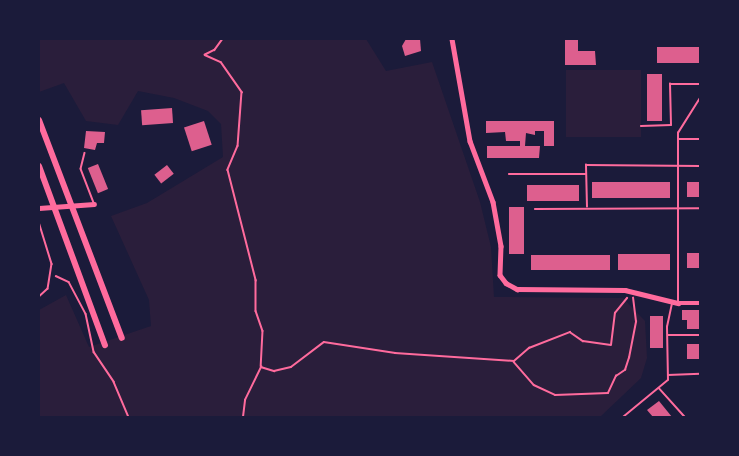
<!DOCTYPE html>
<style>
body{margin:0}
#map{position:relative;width:739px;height:456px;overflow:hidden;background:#1b1b3a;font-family:"Space Grotesk",sans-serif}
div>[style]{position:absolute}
.green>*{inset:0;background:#2a1e3b;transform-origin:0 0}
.building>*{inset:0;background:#dd5f8e;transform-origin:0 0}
.path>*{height:1.5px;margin:-0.75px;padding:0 0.75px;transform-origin:0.75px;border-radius:0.75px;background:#ff6b9d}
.service>*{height:1.5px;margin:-0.75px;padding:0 0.75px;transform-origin:0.75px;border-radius:0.75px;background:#ff6b9d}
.tertiary>*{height:4.5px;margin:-2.25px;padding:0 2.25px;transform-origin:2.25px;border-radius:2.25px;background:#ff6b9d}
.trunk>*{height:6px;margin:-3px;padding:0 3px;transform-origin:3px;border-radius:3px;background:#ff6b9d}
span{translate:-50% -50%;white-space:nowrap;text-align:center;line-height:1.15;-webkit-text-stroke:4.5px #1b1b3a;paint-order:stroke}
.frame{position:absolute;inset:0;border:40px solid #1b1b3a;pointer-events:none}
</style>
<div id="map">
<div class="green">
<i style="clip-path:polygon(39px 39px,366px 39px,386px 71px,432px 62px,480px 202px,491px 247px,494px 297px,623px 298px,645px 321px,647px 358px,641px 378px,600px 417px,39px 417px,39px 310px,66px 295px,89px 347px,151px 326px,149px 300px,111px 216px,147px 203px,223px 157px,221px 124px,208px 111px,174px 98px,138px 91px,118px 125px,86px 121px,64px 83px,39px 92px)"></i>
<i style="left:566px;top:70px;width:75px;height:67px"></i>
</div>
<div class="building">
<i style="clip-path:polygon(406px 39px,420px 39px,421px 51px,405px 56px,402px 46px)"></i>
<i style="clip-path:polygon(565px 39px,578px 39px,578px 51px,595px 51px,596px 65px,565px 65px)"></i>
<i style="left:700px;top:47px;width:16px;height:43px;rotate:90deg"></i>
<i style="left:647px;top:74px;width:15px;height:47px"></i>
<i style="left:172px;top:108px;width:15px;height:31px;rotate:86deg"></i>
<i style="left:204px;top:121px;width:25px;height:21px;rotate:72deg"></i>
<i style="clip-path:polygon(486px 121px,554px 121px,554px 146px,544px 146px,544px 131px,535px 131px,535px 135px,526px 133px,525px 146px,540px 146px,539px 158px,487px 158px,487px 146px,520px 146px,520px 141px,506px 141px,505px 132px,486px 133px)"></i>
<i style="clip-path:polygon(86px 131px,105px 132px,104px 143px,97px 143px,95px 150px,84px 148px)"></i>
<i style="left:98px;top:164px;width:27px;height:11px;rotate:68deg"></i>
<i style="left:167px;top:165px;width:11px;height:16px;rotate:52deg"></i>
<i style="left:592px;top:182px;width:78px;height:16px"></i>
<i style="left:687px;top:182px;width:13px;height:15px"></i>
<i style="left:579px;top:185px;width:16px;height:52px;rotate:90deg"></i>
<i style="left:509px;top:207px;width:15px;height:47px"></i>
<i style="left:687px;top:253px;width:13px;height:15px"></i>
<i style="left:618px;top:254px;width:52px;height:16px"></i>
<i style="left:531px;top:255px;width:79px;height:15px"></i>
<i style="clip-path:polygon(682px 310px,700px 310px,700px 329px,687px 329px,687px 320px,682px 320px)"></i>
<i style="left:650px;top:316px;width:13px;height:32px"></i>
<i style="left:687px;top:344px;width:13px;height:15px"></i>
<i style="clip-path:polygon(659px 401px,672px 417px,653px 417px,647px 410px)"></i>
</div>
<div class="path">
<i style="left:223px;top:39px;width:14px;rotate:126deg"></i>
<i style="left:215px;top:50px;width:11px;rotate:153deg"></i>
<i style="left:205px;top:55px;width:17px;rotate:24deg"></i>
<i style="left:221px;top:62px;width:37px;rotate:55deg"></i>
<i style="left:242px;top:92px;width:54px;rotate:94.2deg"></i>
<i style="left:238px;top:146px;width:26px;rotate:113deg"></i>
<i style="left:228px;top:170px;width:114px;rotate:75.7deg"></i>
<i style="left:256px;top:280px;width:31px;rotate:90deg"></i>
<i style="left:256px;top:311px;width:21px;rotate:71deg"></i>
<i style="left:263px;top:331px;width:35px;rotate:93deg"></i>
<i style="left:56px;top:276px;width:14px;rotate:25deg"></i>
<i style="left:69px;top:282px;width:36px;rotate:62deg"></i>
<i style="left:86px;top:314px;width:39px;rotate:78deg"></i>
<i style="left:94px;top:352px;width:36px;rotate:56deg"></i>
<i style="left:114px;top:382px;width:38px;rotate:67deg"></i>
<i style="left:514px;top:362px;width:30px;rotate:49deg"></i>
<i style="left:534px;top:385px;width:23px;rotate:25deg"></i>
<i style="left:555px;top:395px;width:53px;rotate:-2.2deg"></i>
<i style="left:608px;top:393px;width:19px;rotate:-65deg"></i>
<i style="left:616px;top:376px;width:11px;rotate:-34deg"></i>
<i style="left:625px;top:370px;width:13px;rotate:-72deg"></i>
<i style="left:629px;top:358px;width:37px;rotate:-79deg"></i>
<i style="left:636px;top:322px;width:24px;rotate:-97deg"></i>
<i style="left:243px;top:417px;width:17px;rotate:-83deg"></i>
<i style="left:245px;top:400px;width:37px;rotate:-64deg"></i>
<i style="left:261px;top:367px;width:14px;rotate:17deg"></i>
<i style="left:274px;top:371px;width:17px;rotate:-13deg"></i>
<i style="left:291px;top:367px;width:41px;rotate:-37.1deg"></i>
<i style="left:324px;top:342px;width:72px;rotate:8.8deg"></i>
<i style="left:395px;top:353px;width:119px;rotate:3.8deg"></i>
<i style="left:514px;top:361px;width:20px;rotate:-41deg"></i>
<i style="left:529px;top:348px;width:44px;rotate:-21.3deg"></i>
<i style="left:570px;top:332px;width:16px;rotate:35deg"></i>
<i style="left:583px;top:341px;width:28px;rotate:8deg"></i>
<i style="left:611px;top:345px;width:32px;rotate:-83deg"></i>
<i style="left:615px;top:313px;width:19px;rotate:-51deg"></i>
</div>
<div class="service">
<i style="left:641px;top:126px;width:30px;rotate:-2deg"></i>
<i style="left:671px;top:125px;width:41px;rotate:-91.4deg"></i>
<i style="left:670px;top:84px;width:30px"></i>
<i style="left:679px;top:139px;width:21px"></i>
<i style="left:85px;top:153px;width:16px;rotate:104deg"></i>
<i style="left:81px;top:169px;width:36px;rotate:69deg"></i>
<i style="left:509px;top:174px;width:77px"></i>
<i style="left:587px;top:207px;width:42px;rotate:-91.4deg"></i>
<i style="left:586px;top:165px;width:114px;rotate:0.5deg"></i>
<i style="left:535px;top:209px;width:165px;rotate:-0.3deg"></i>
<i style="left:39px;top:222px;width:44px;rotate:72.8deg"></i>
<i style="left:52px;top:264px;width:25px;rotate:99deg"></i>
<i style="left:48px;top:289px;width:12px;rotate:138deg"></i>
<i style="left:678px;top:302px;width:169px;rotate:-90deg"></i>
<i style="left:678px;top:133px;width:41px;rotate:-57.8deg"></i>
<i style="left:668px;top:335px;width:32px"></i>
<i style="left:668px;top:375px;width:32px;rotate:-2deg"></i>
<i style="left:659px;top:388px;width:39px;rotate:48deg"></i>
<i style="left:623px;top:417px;width:58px;rotate:-39.4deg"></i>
<i style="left:668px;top:380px;width:53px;rotate:-91.1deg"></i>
<i style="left:667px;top:327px;width:25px;rotate:-78deg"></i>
</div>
<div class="tertiary">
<i style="left:452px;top:39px;width:104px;rotate:80deg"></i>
<i style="left:470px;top:141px;width:65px;rotate:69.3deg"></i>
<i style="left:493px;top:202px;width:45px;rotate:79.7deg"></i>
<i style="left:501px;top:246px;width:29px;rotate:92deg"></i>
<i style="left:500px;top:275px;width:10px;rotate:53deg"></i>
<i style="left:506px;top:283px;width:13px;rotate:29deg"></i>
<i style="left:517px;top:289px;width:108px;rotate:0.5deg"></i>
<i style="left:625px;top:290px;width:55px;rotate:13.8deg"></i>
<i style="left:678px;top:303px;width:22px"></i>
<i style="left:39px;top:208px;width:55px;rotate:-4.2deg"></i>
</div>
<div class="trunk">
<i style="left:39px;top:120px;width:233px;rotate:69.2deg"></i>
<i style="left:39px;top:166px;width:191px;rotate:69.8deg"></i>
</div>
<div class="frame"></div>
</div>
